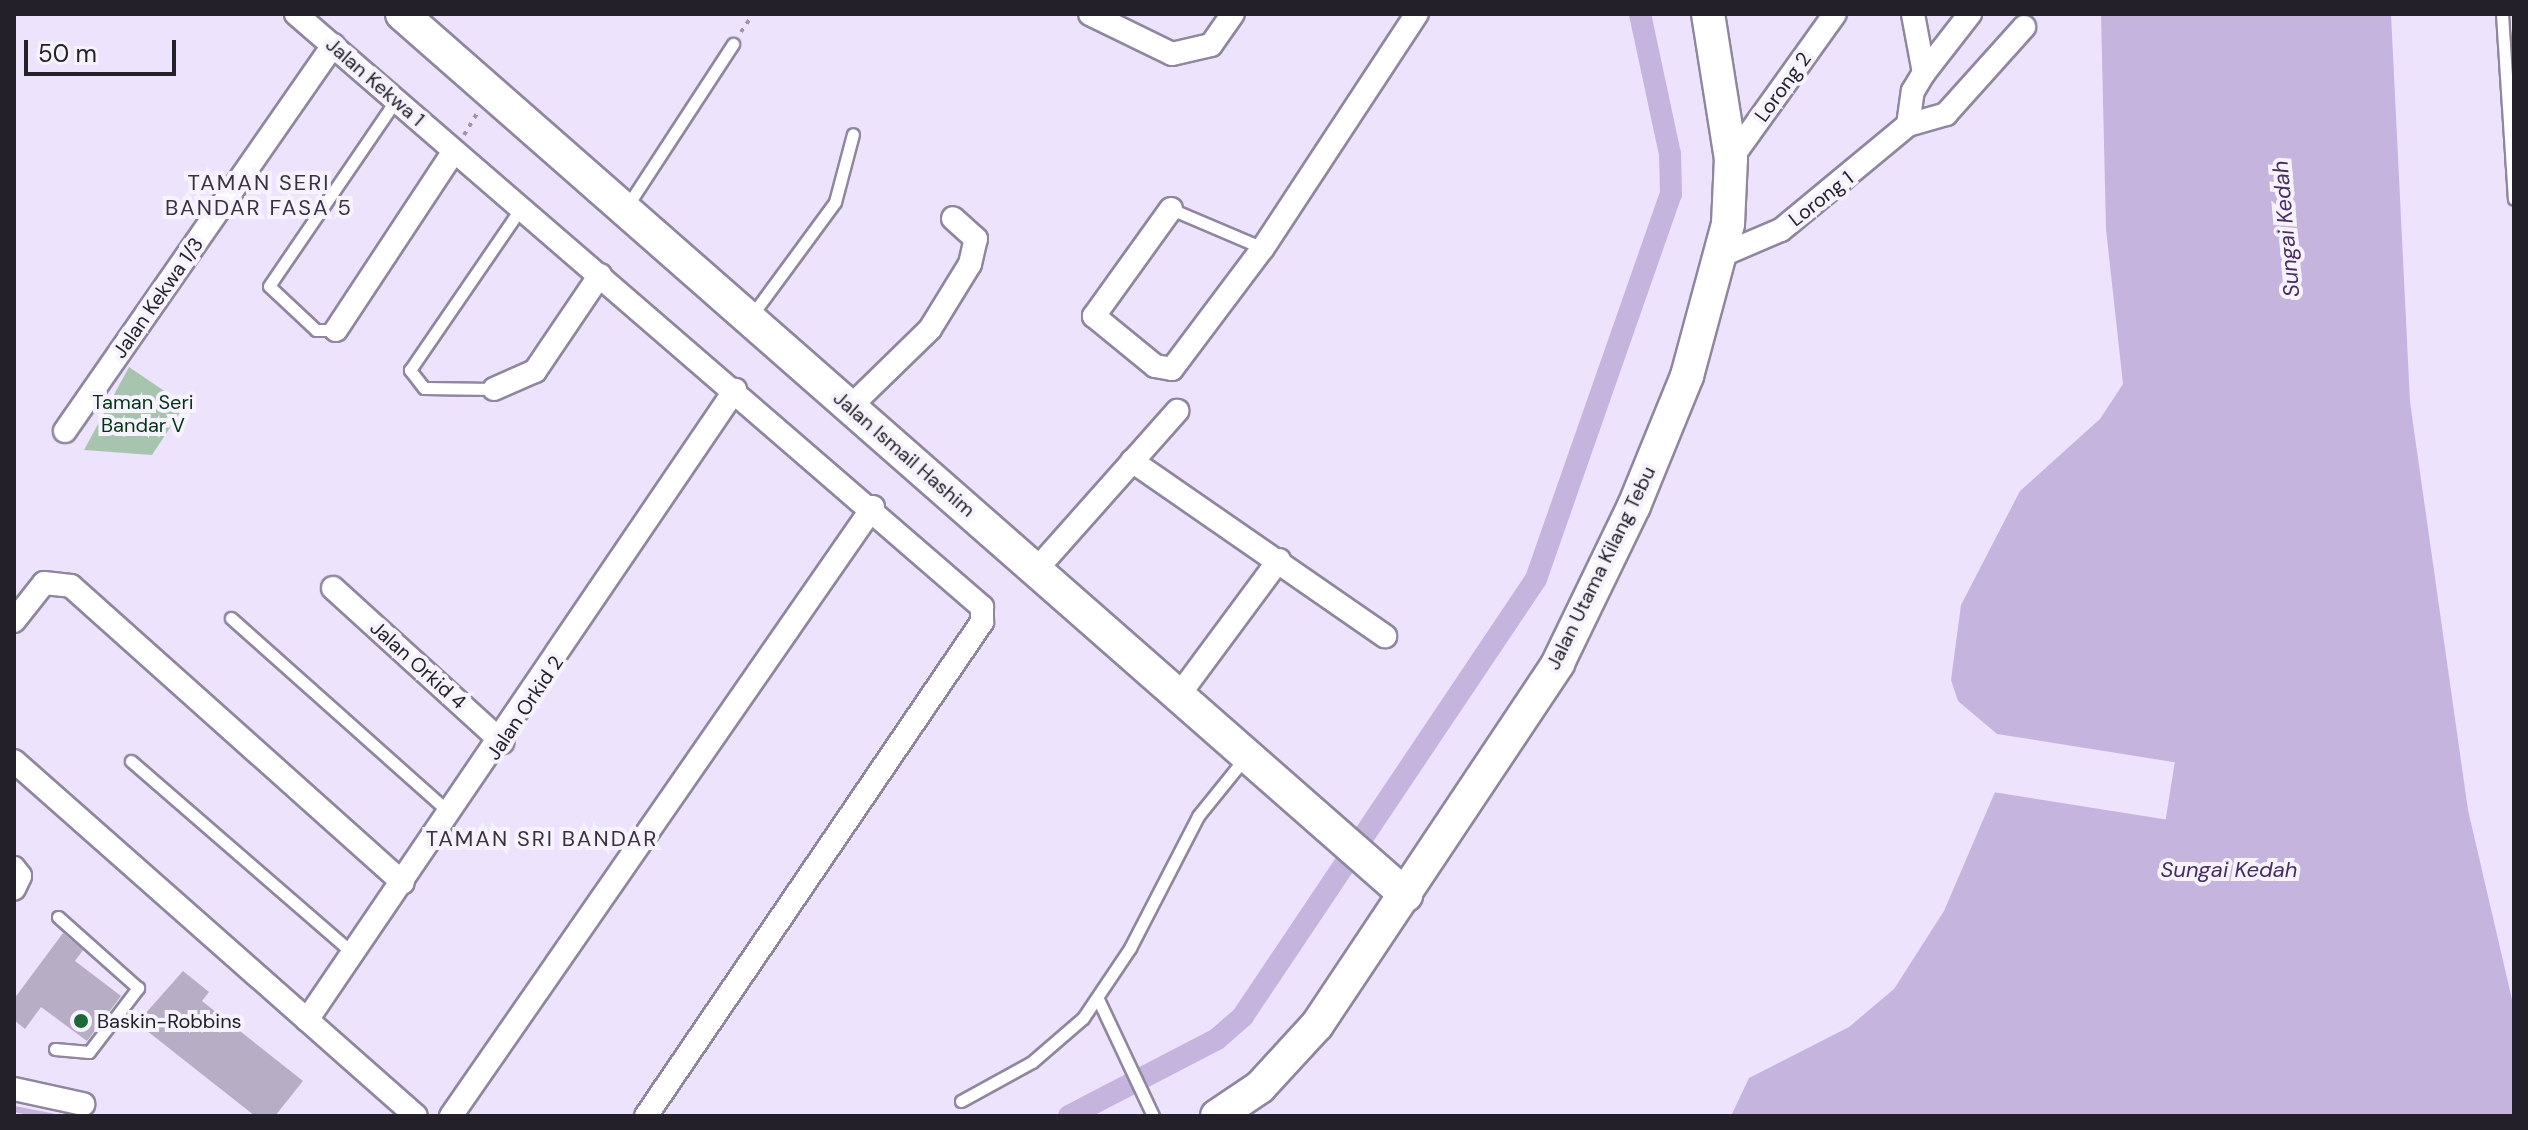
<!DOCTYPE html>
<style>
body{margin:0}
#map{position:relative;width:2528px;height:1130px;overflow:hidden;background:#ede3fc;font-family:"DM Sans",sans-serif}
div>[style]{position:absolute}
.green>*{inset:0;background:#a7c5ae}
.water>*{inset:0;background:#c5b4de}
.pier>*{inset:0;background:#ede3fc;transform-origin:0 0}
.stream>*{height:6px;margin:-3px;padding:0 3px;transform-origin:3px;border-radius:3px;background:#c5b4de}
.canal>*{height:22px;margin:-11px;padding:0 11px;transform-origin:11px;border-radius:11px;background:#c5b4de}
.building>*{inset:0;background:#b7adc5}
.path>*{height:4px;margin-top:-2px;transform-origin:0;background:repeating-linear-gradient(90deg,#9d96a8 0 4px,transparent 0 10px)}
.roads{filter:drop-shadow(2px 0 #90879e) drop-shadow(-2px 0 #90879e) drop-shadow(0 2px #90879e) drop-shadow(0 -2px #90879e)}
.lane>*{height:11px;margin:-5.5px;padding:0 5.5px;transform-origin:5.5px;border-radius:5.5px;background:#fff}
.street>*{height:22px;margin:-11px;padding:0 11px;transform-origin:11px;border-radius:11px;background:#fff}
.secondary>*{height:32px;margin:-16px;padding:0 16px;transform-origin:16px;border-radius:16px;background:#fff}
.dots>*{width:22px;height:22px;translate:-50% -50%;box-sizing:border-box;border:4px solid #f7f3fd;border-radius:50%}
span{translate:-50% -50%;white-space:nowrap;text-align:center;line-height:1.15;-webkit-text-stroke:8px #f7f3fd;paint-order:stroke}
.street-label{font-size:20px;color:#232029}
.park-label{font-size:20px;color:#013316}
.poi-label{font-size:20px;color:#232029}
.left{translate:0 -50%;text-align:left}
.neighbourhood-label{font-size:22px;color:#383044;letter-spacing:2px}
.water-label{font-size:22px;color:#452d61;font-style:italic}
.frame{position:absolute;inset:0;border:16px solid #232029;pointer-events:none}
.scale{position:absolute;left:24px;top:40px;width:152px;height:36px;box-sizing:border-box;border:4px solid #232029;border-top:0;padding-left:10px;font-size:24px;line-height:28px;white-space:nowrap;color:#232029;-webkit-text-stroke:6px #f7f3fd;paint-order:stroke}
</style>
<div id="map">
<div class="green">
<i style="clip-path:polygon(129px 367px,185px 405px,152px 455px,84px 450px)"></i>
</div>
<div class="water">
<i style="clip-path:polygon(2101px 14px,2391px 14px,2410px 402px,2468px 810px,2514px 1008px,2514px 1116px,1731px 1116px,1749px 1078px,1849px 1027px,1894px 989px,1944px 911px,1995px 792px,1997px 734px,1958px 701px,1951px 680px,1961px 605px,2020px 491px,2100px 419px,2123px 384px,2106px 229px)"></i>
</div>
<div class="pier">
<i style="left:1997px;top:734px;width:180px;height:58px;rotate:9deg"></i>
</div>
<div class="stream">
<i style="left:14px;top:1109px;width:38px;rotate:11deg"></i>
</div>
<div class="canal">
<i style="left:1069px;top:1116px;width:167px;rotate:-27.5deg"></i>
<i style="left:1217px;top:1039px;width:35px;rotate:-41deg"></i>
<i style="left:1243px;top:1016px;width:526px;rotate:-56.16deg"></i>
<i style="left:1536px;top:579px;width:408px;rotate:-70.7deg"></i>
<i style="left:1671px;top:194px;width:40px;rotate:-91.4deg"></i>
<i style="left:1670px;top:154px;width:143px;rotate:-102.1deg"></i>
</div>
<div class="building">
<i style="clip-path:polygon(63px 933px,83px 950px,75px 961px,121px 996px,87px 1041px,41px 1007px,25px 1029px,14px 1020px,14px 999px)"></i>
<i style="clip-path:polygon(183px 971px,209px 992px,202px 1001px,303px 1081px,275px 1116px,255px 1116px,137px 1023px)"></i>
</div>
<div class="path">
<i style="left:741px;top:32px;width:22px;rotate:-56deg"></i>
<i style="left:464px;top:135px;width:27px;rotate:-59deg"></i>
</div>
<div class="roads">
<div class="lane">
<i style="left:2502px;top:14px;width:185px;rotate:86.3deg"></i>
<i style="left:626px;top:208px;width:196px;rotate:-56.9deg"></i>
<i style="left:1171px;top:209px;width:100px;rotate:23deg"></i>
<i style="left:752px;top:315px;width:140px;rotate:-53.7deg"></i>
<i style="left:835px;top:202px;width:70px;rotate:-75.2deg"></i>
<i style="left:336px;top:330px;width:20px;rotate:180deg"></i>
<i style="left:316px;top:330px;width:64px;rotate:-136.9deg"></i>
<i style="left:269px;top:286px;width:225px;rotate:-55.7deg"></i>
<i style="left:494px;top:389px;width:70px;rotate:-179.2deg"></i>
<i style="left:424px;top:388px;width:23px;rotate:-128deg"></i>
<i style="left:410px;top:370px;width:196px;rotate:-55.6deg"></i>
<i style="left:231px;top:618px;width:295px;rotate:41.7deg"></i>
<i style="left:131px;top:761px;width:294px;rotate:40.9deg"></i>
<i style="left:1098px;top:999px;width:129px;rotate:64.8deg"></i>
<i style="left:55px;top:1049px;width:34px;rotate:5deg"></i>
<i style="left:89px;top:1052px;width:81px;rotate:-52.6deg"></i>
<i style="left:138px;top:988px;width:107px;rotate:-138.4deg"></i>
<i style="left:961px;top:1101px;width:81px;rotate:-28.8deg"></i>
<i style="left:1032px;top:1062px;width:67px;rotate:-40.8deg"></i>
<i style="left:1083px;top:1018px;width:84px;rotate:-56.1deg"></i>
<i style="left:1130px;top:948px;width:148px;rotate:-62.7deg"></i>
<i style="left:1198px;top:816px;width:73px;rotate:-51.1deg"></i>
</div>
<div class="street">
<i style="left:296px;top:14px;width:907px;rotate:40.84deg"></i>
<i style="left:982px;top:607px;width:15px;rotate:90deg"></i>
<i style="left:982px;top:622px;width:597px;rotate:124.22deg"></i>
<i style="left:1090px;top:14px;width:91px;rotate:26deg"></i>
<i style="left:1172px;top:54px;width:40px;rotate:-13deg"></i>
<i style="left:1211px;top:45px;width:38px;rotate:-55deg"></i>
<i style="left:1924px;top:73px;width:75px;rotate:-52.1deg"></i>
<i style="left:1908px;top:125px;width:34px;rotate:-82deg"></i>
<i style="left:1913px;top:91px;width:21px;rotate:-59deg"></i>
<i style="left:1924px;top:73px;width:60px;rotate:-100.6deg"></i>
<i style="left:1731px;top:159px;width:178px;rotate:-54.4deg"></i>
<i style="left:1171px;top:209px;width:132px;rotate:125.7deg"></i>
<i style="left:1094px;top:316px;width:79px;rotate:39.3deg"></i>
<i style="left:1155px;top:366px;width:17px;rotate:10deg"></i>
<i style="left:1172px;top:369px;width:151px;rotate:-53.1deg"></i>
<i style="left:1263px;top:248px;width:280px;rotate:-56.7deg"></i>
<i style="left:1722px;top:255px;width:64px;rotate:-23deg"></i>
<i style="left:1781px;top:230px;width:165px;rotate:-39.6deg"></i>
<i style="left:1908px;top:125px;width:40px;rotate:-16deg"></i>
<i style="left:1946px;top:114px;width:117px;rotate:-48.1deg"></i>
<i style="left:336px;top:330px;width:214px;rotate:-56.6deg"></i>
<i style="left:494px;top:389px;width:45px;rotate:-23.7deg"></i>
<i style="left:535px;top:371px;width:116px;rotate:-55.9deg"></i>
<i style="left:850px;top:407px;width:112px;rotate:-44.3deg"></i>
<i style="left:930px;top:329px;width:76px;rotate:-58.4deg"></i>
<i style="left:970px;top:264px;width:26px;rotate:-77deg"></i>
<i style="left:976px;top:239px;width:31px;rotate:-138deg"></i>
<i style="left:65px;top:431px;width:470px;rotate:-55.2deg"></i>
<i style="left:1132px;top:461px;width:308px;rotate:34.7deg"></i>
<i style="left:1036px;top:570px;width:213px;rotate:-48.4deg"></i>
<i style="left:333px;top:588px;width:229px;rotate:42.3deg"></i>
<i style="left:14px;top:621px;width:48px;rotate:-51.7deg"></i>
<i style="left:44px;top:583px;width:27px;rotate:6deg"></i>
<i style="left:71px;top:586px;width:445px;rotate:41.8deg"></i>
<i style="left:1179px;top:695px;width:168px;rotate:-53.5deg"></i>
<i style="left:14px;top:761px;width:536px;rotate:41.45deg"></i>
<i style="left:14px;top:868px;width:10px;rotate:53deg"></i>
<i style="left:20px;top:876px;width:14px;rotate:115deg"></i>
<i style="left:307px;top:1020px;width:762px;rotate:-55.81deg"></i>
<i style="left:14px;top:1089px;width:71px;rotate:12.3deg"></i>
<i style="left:451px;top:1116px;width:741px;rotate:-55.28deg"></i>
</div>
<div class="secondary">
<i style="left:402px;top:14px;width:1336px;rotate:41.27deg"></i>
<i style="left:1217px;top:1116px;width:52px;rotate:-34deg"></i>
<i style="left:1260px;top:1087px;width:84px;rotate:-47.4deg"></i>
<i style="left:1317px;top:1025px;width:435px;rotate:-56.3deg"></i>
<i style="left:1558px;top:663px;width:174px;rotate:-64.2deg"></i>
<i style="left:1634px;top:506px;width:140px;rotate:-67.8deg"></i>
<i style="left:1687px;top:376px;width:157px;rotate:-74.9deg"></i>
<i style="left:1728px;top:224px;width:65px;rotate:-87.4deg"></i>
<i style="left:1731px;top:159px;width:147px;rotate:-99deg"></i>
</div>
</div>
<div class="dots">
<i style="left:81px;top:1021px;background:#1b6939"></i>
</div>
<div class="street-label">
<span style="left:375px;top:82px;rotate:41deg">Jalan Kekwa 1</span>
<span style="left:1783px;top:87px;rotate:-54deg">Lorong 2</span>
<span style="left:1821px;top:199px;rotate:-38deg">Lorong 1</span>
<span style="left:158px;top:298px;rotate:-55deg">Jalan Kekwa 1/3</span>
<span style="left:904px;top:454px;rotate:41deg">Jalan Ismail Hashim</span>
<span style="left:1601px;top:568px;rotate:-64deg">Jalan Utama Kilang Tebu</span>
<span style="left:418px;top:665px;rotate:42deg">Jalan Orkid 4</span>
<span style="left:525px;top:708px;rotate:-56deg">Jalan Orkid 2</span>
</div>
<div class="park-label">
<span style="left:143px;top:414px">Taman Seri<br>Bandar V</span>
</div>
<div class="poi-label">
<span class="left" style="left:97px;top:1021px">Baskin-Robbins</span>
</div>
<div class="neighbourhood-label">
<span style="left:259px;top:195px">TAMAN SERI<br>BANDAR FASA 5</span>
<span style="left:542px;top:839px">TAMAN SRI BANDAR</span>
</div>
<div class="water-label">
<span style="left:2286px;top:229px;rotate:-95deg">Sungai Kedah</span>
<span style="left:2229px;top:870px">Sungai Kedah</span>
</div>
<div class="frame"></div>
<div class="scale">50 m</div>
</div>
